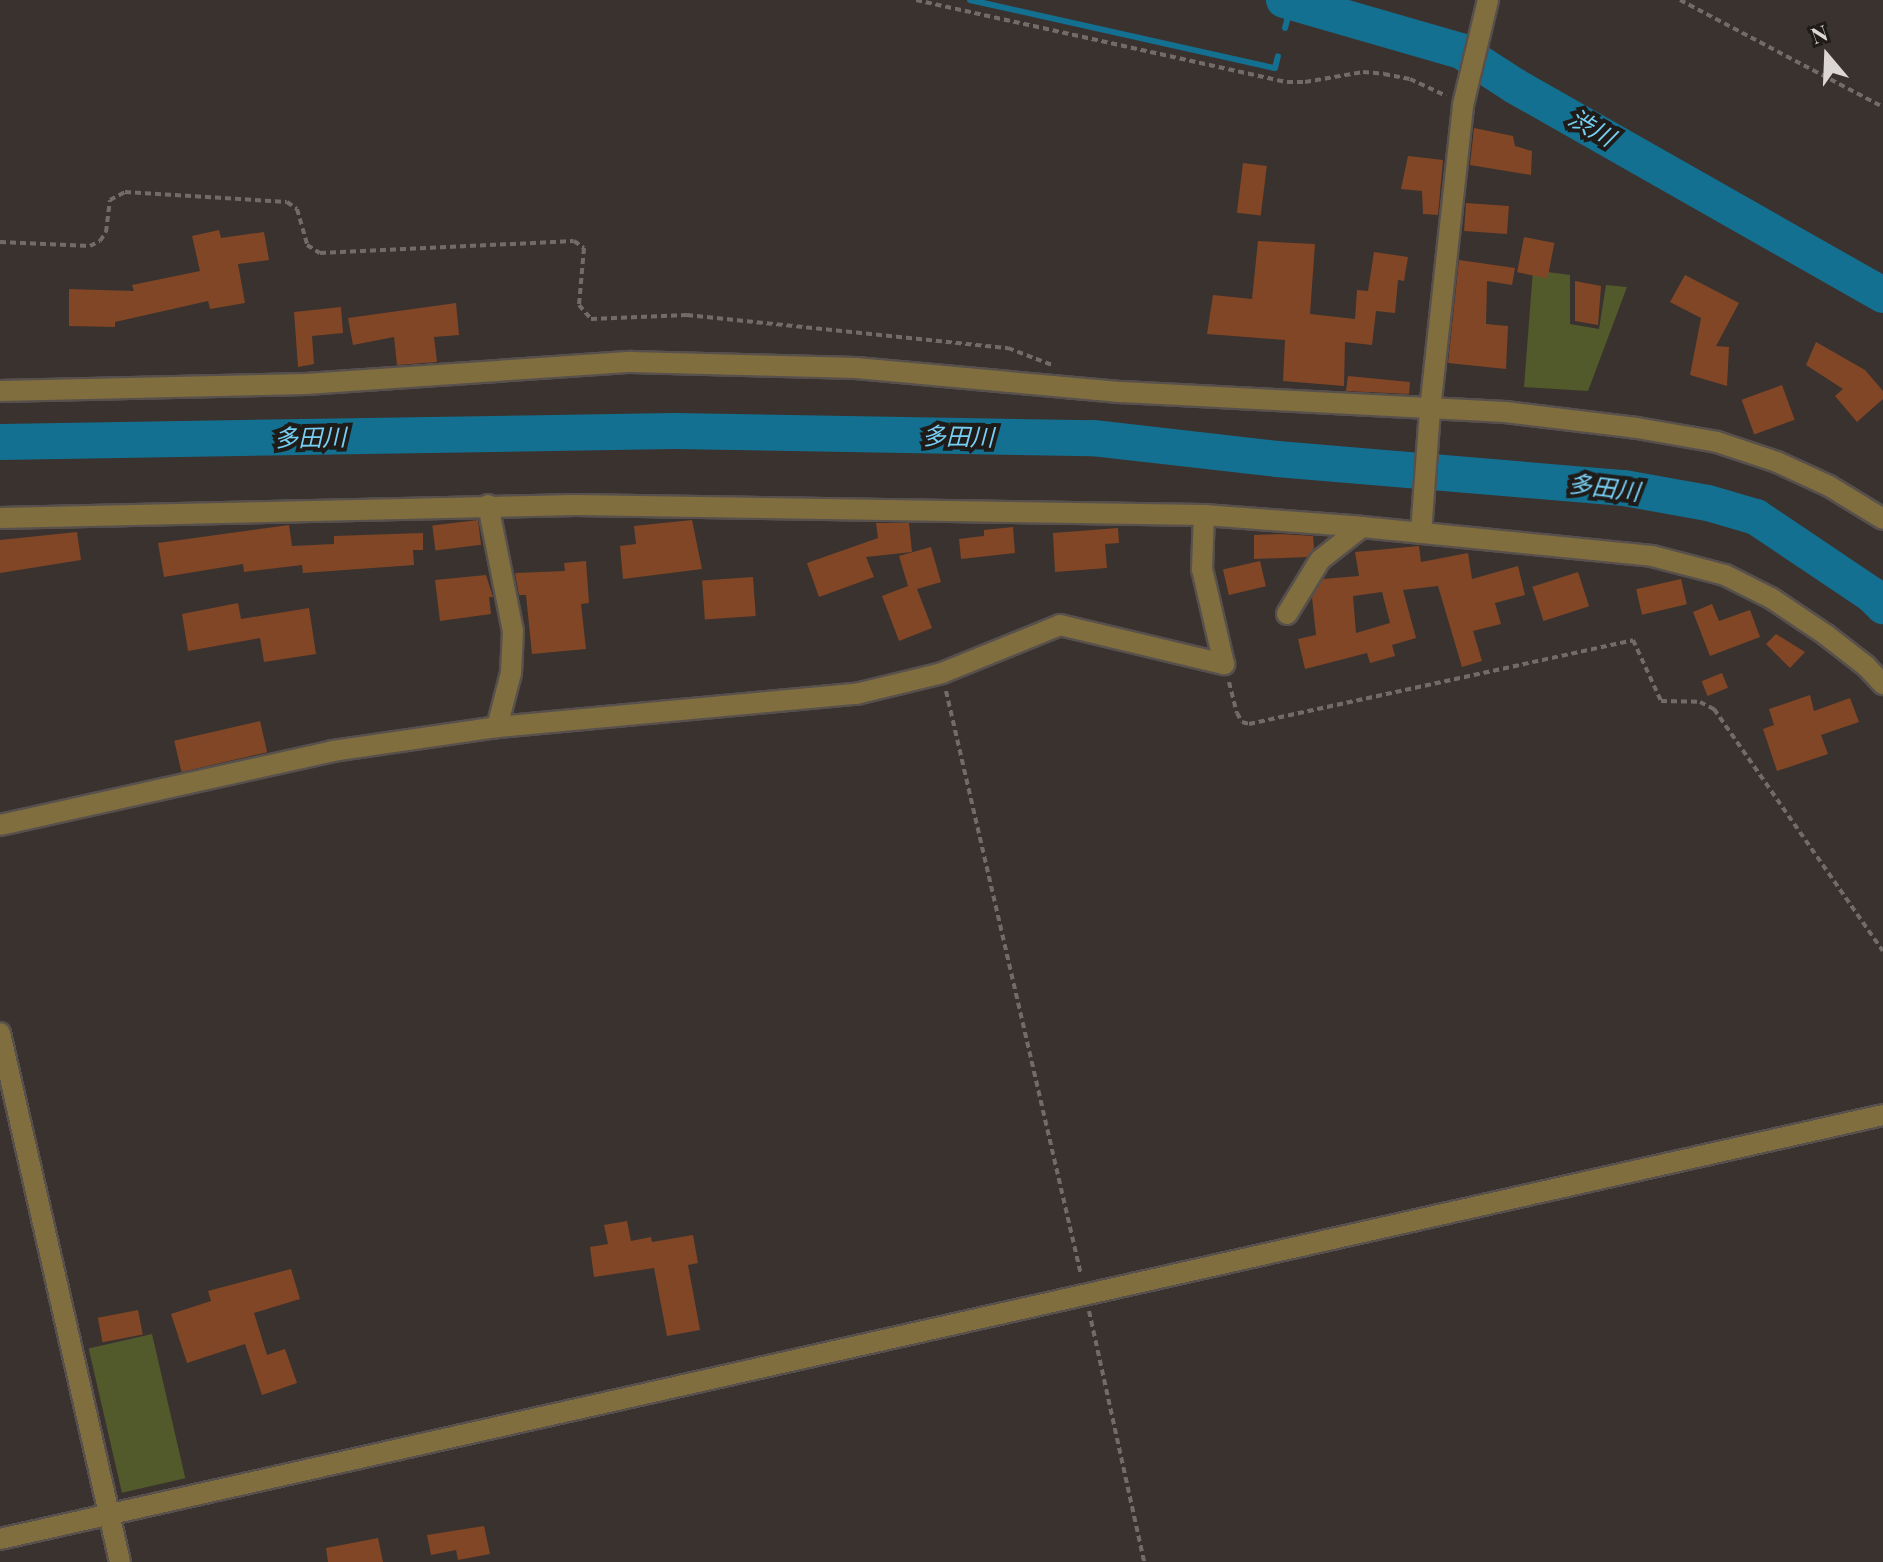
<!DOCTYPE html>
<meta charset="utf-8">
<style>
body{margin:0}
#map{position:relative;width:1883px;height:1562px;overflow:hidden;background:#3a322f;font-family:"Playfair Display","Noto Sans JP",serif}
div>[style]{position:absolute}
.green>*{inset:0;background:#525a2c;transform-origin:0 0}
.stream>*{height:6px;margin:-3px;padding:0 3px;transform-origin:3px;border-radius:3px;background:#147090}
.river>*{height:36px;margin:-18px;padding:0 18px;transform-origin:18px;border-radius:18px;background:#147090}
.building>*{inset:0;background:#814625;transform-origin:0 0}
.path>*{height:4px;margin-top:-2px;transform-origin:0;background:repeating-linear-gradient(90deg,#726b68 0 6px,transparent 0 10px)}
.roads{filter:drop-shadow(2px 0 #57504d) drop-shadow(-2px 0 #57504d) drop-shadow(0 2px #57504d) drop-shadow(0 -2px #57504d)}
.minor>*{height:20px;margin:-10px;padding:0 10px;transform-origin:10px;border-radius:10px;background:#816e3f}
span{translate:-50% -50%;white-space:nowrap;text-align:center;line-height:1.15;-webkit-text-stroke:8px #1e1b19;paint-order:stroke}
.water-label{font-size:24px;color:#78cff4;font-style:italic}
.north{position:absolute;left:1787px;top:16px;width:80px;height:80px;-webkit-text-stroke:6px #1e1b19;paint-order:stroke;rotate:341deg;font-size:22px;font-weight:700;line-height:32px;text-align:center;color:#dcd7d4}
.north::after{content:'';display:block;margin:auto;width:28px;height:36px;background:#dcd7d4;clip-path:polygon(50% 0,100% 100%,50% 72%,0 100%)}
</style>
<div id="map">
<div class="green">
<i style="clip-path:polygon(1533px 270px,1570px 275px,1570px 324px,1599px 329px,1606px 285px,1627px 287px,1588px 391px,1524px 387px)"></i>
<i style="left:152px;top:1334px;width:148px;height:65px;rotate:77deg"></i>
</div>
<div class="stream">
<i style="left:970px;top:0;width:312px;rotate:12.6deg"></i>
<i style="left:1275px;top:68px;width:12px;rotate:-76deg"></i>
<i style="left:1285px;top:28px;width:27px;rotate:-75deg"></i>
</div>
<div class="river">
<i style="left:1284px;top:0;width:184px;rotate:16.1deg"></i>
<i style="left:1461px;top:51px;width:64px;rotate:32.9deg"></i>
<i style="left:1515px;top:86px;width:423px;rotate:29.6deg"></i>
<i style="left:0;top:442px;width:674px;rotate:-0.94deg"></i>
<i style="left:674px;top:431px;width:419px;rotate:1deg"></i>
<i style="left:1093px;top:438px;width:185px;rotate:6.5deg"></i>
<i style="left:1277px;top:459px;width:348px;rotate:4.8deg"></i>
<i style="left:1624px;top:488px;width:85px;rotate:10.1deg"></i>
<i style="left:1708px;top:503px;width:50px;rotate:16.3deg"></i>
<i style="left:1756px;top:517px;width:140px;rotate:33.9deg"></i>
<i style="left:1872px;top:595px;width:16px;rotate:45deg"></i>
</div>
<div class="building">
<i style="clip-path:polygon(1474px 128px,1513px 136px,1515px 146px,1532px 151px,1531px 175px,1470px 165px)"></i>
<i style="clip-path:polygon(1408px 156px,1443px 160px,1438px 215px,1423px 214px,1422px 191px,1401px 189px)"></i>
<i style="left:1243px;top:163px;width:24px;height:50px;rotate:7deg"></i>
<i style="left:1466px;top:203px;width:43px;height:28px;rotate:4deg"></i>
<i style="clip-path:polygon(219px 230px,221px 238px,264px 232px,269px 260px,238px 264px,245px 303px,210px 309px,208px 301px,115px 322px,115px 327px,69px 326px,69px 289px,134px 291px,132px 285px,200px 271px,192px 236px)"></i>
<i style="left:1524px;top:237px;width:31px;height:36px;rotate:11deg"></i>
<i style="clip-path:polygon(1258px 241px,1315px 244px,1310px 314px,1355px 319px,1357px 290px,1368px 291px,1374px 252px,1408px 257px,1404px 281px,1398px 280px,1395px 313px,1376px 311px,1372px 345px,1345px 342px,1344px 386px,1283px 381px,1285px 340px,1207px 334px,1213px 295px,1252px 299px)"></i>
<i style="clip-path:polygon(1459px 260px,1515px 268px,1512px 285px,1487px 281px,1486px 324px,1508px 326px,1506px 369px,1448px 363px)"></i>
<i style="clip-path:polygon(1685px 275px,1739px 303px,1716px 346px,1729px 347px,1727px 386px,1690px 375px,1701px 318px,1670px 302px)"></i>
<i style="clip-path:polygon(1575px 281px,1601px 286px,1598px 325px,1575px 321px)"></i>
<i style="clip-path:polygon(456px 303px,459px 335px,434px 337px,437px 362px,397px 365px,394px 337px,353px 345px,348px 318px)"></i>
<i style="clip-path:polygon(341px 307px,343px 333px,312px 336px,314px 364px,298px 367px,294px 312px)"></i>
<i style="clip-path:polygon(1816px 342px,1865px 370px,1883px 391px,1883px 399px,1857px 422px,1835px 396px,1843px 389px,1806px 365px)"></i>
<i style="clip-path:polygon(1348px 376px,1410px 382px,1409px 394px,1346px 391px)"></i>
<i style="left:1782px;top:385px;width:37px;height:43px;rotate:70deg"></i>
<i style="left:478px;top:520px;width:25px;height:46px;rotate:83deg"></i>
<i style="clip-path:polygon(692px 520px,702px 569px,623px 579px,620px 546px,636px 544px,634px 526px)"></i>
<i style="clip-path:polygon(876px 523px,909px 523px,912px 552px,866px 557px,874px 577px,819px 597px,807px 563px,878px 538px)"></i>
<i style="clip-path:polygon(289px 525px,292px 546px,334px 544px,334px 536px,423px 533px,423px 550px,413px 550px,414px 565px,303px 573px,302px 565px,244px 572px,243px 564px,164px 577px,158px 543px)"></i>
<i style="clip-path:polygon(1013px 527px,1015px 553px,961px 559px,959px 539px,984px 536px,984px 530px)"></i>
<i style="clip-path:polygon(1118px 528px,1119px 543px,1105px 544px,1107px 568px,1055px 572px,1053px 533px)"></i>
<i style="clip-path:polygon(77px 532px,81px 560px,0 573px,0 540px)"></i>
<i style="clip-path:polygon(1280px 534px,1313px 536px,1314px 548px,1307px 557px,1254px 559px,1254px 535px)"></i>
<i style="clip-path:polygon(evenodd,1419px 546px,1421px 562px,1468px 553px,1472px 579px,1518px 566px,1525px 595px,1495px 603px,1501px 624px,1473px 631px,1482px 661px,1462px 667px,1438px 586px,1403px 590px,1416px 638px,1392px 645px,1395px 656px,1370px 663px,1367px 653px,1305px 669px,1298px 639px,1316px 635px,1312px 597px,1323px 579px,1359px 576px,1355px 552px,1419px 546px,1382px 592px,1390px 623px,1356px 633px,1353px 596px,1382px 592px)"></i>
<i style="clip-path:polygon(931px 547px,941px 582px,917px 589px,932px 628px,899px 641px,882px 596px,908px 586px,899px 556px)"></i>
<i style="clip-path:polygon(586px 561px,589px 603px,581px 604px,586px 649px,532px 654px,526px 595px,519px 595px,515px 573px,565px 571px,564px 563px)"></i>
<i style="left:1260px;top:561px;width:26px;height:38px;rotate:77deg"></i>
<i style="left:1578px;top:572px;width:36px;height:48px;rotate:72deg"></i>
<i style="clip-path:polygon(486px 575px,493px 597px,489px 597px,491px 614px,440px 621px,435px 580px)"></i>
<i style="left:753px;top:577px;width:39px;height:51px;rotate:86deg"></i>
<i style="left:1681px;top:579px;width:26px;height:46px;rotate:77deg"></i>
<i style="clip-path:polygon(238px 603px,241px 619px,309px 608px,316px 654px,264px 662px,260px 638px,188px 651px,182px 614px)"></i>
<i style="clip-path:polygon(1712px 604px,1719px 621px,1750px 610px,1760px 637px,1710px 656px,1693px 612px)"></i>
<i style="clip-path:polygon(1776px 634px,1805px 652px,1790px 668px,1766px 644px)"></i>
<i style="left:1722px;top:673px;width:16px;height:22px;rotate:68deg"></i>
<i style="clip-path:polygon(1810px 695px,1814px 711px,1850px 698px,1859px 722px,1821px 735px,1828px 754px,1777px 771px,1763px 729px,1774px 725px,1769px 709px)"></i>
<i style="left:260px;top:721px;width:32px;height:88px;rotate:77deg"></i>
<i style="clip-path:polygon(627px 1221px,631px 1241px,651px 1237px,652px 1242px,693px 1235px,698px 1263px,688px 1265px,700px 1330px,667px 1336px,654px 1268px,594px 1277px,590px 1247px,608px 1244px,604px 1225px)"></i>
<i style="clip-path:polygon(291px 1269px,300px 1299px,254px 1313px,267px 1355px,285px 1349px,297px 1383px,262px 1395px,245px 1344px,187px 1363px,171px 1314px,211px 1301px,208px 1291px)"></i>
<i style="left:138px;top:1310px;width:25px;height:41px;rotate:79deg"></i>
<i style="clip-path:polygon(484px 1526px,490px 1554px,458px 1560px,456px 1550px,431px 1555px,427px 1535px)"></i>
<i style="clip-path:polygon(378px 1538px,383px 1562px,328px 1562px,326px 1548px)"></i>
</div>
<div class="path">
<i style="left:916px;top:0;width:380px;rotate:12.5deg"></i>
<i style="left:1287px;top:82px;width:18px"></i>
<i style="left:1305px;top:82px;width:59px;rotate:-9.8deg"></i>
<i style="left:1363px;top:72px;width:21px;rotate:5deg"></i>
<i style="left:1384px;top:74px;width:26px;rotate:11deg"></i>
<i style="left:1410px;top:79px;width:40px;rotate:25deg"></i>
<i style="left:1680px;top:0;width:229px;rotate:27.8deg"></i>
<i style="left:0;top:242px;width:90px;rotate:2.5deg"></i>
<i style="left:90px;top:246px;width:11px;rotate:-27deg"></i>
<i style="left:100px;top:241px;width:11px;rotate:-56deg"></i>
<i style="left:106px;top:232px;width:32px;rotate:-83deg"></i>
<i style="left:110px;top:200px;width:17px;rotate:-28deg"></i>
<i style="left:125px;top:192px;width:162px;rotate:3.5deg"></i>
<i style="left:287px;top:202px;width:12px;rotate:35deg"></i>
<i style="left:297px;top:209px;width:37px;rotate:74deg"></i>
<i style="left:307px;top:245px;width:15px;rotate:32deg"></i>
<i style="left:320px;top:253px;width:254px;rotate:-2.7deg"></i>
<i style="left:574px;top:241px;width:12px;rotate:35deg"></i>
<i style="left:584px;top:248px;width:57px;rotate:95deg"></i>
<i style="left:579px;top:305px;width:18px;rotate:49deg"></i>
<i style="left:591px;top:319px;width:96px;rotate:-2.4deg"></i>
<i style="left:687px;top:315px;width:323px;rotate:5.9deg"></i>
<i style="left:1008px;top:348px;width:47px;rotate:21.1deg"></i>
<i style="left:1229px;top:682px;width:32px;rotate:76deg"></i>
<i style="left:1237px;top:713px;width:10px;rotate:61deg"></i>
<i style="left:1242px;top:722px;width:7px;rotate:16deg"></i>
<i style="left:1249px;top:724px;width:393px;rotate:-12.3deg"></i>
<i style="left:1633px;top:640px;width:67px;rotate:65.3deg"></i>
<i style="left:1661px;top:701px;width:39px;rotate:1deg"></i>
<i style="left:1700px;top:702px;width:16px;rotate:27deg"></i>
<i style="left:1714px;top:709px;width:295px;rotate:55.1deg"></i>
<i style="left:946px;top:691px;width:599px;rotate:76.98deg"></i>
<i style="left:1089px;top:1311px;width:257px;rotate:77.6deg"></i>
</div>
<div class="roads">
<div class="minor">
<i style="left:0;top:391px;width:306px;rotate:-1.3deg"></i>
<i style="left:306px;top:384px;width:326px;rotate:-3.9deg"></i>
<i style="left:631px;top:362px;width:225px;rotate:1.5deg"></i>
<i style="left:856px;top:368px;width:267px;rotate:5.2deg"></i>
<i style="left:1122px;top:392px;width:384px;rotate:3deg"></i>
<i style="left:1505px;top:412px;width:133px;rotate:6.9deg"></i>
<i style="left:1637px;top:428px;width:81px;rotate:9.9deg"></i>
<i style="left:1717px;top:442px;width:63px;rotate:18.4deg"></i>
<i style="left:1777px;top:462px;width:57px;rotate:24.8deg"></i>
<i style="left:1829px;top:486px;width:63px;rotate:31.4deg"></i>
<i style="left:488px;top:505px;width:128px;rotate:78.8deg"></i>
<i style="left:513px;top:631px;width:42px;rotate:92.7deg"></i>
<i style="left:511px;top:673px;width:56px;rotate:104.5deg"></i>
<i style="left:0;top:518px;width:576px;rotate:-1.29deg"></i>
<i style="left:576px;top:505px;width:628px;rotate:0.91deg"></i>
<i style="left:1204px;top:515px;width:158px;rotate:4.3deg"></i>
<i style="left:1362px;top:527px;width:291px;rotate:5.7deg"></i>
<i style="left:1652px;top:556px;width:75px;rotate:14.6deg"></i>
<i style="left:1725px;top:575px;width:51px;rotate:26.6deg"></i>
<i style="left:1771px;top:598px;width:66px;rotate:33.9deg"></i>
<i style="left:1826px;top:635px;width:51px;rotate:37.8deg"></i>
<i style="left:1866px;top:666px;width:25px;rotate:47deg"></i>
<i style="left:1421px;top:533px;width:123px;rotate:-85.8deg"></i>
<i style="left:1430px;top:410px;width:307px;rotate:-83.8deg"></i>
<i style="left:1463px;top:105px;width:108px;rotate:-76.6deg"></i>
<i style="left:1287px;top:614px;width:63px;rotate:-58.6deg"></i>
<i style="left:1320px;top:560px;width:53px;rotate:-38.2deg"></i>
<i style="left:0;top:825px;width:341px;rotate:-12.5deg"></i>
<i style="left:333px;top:751px;width:166px;rotate:-8.3deg"></i>
<i style="left:497px;top:727px;width:361px;rotate:-5.3deg"></i>
<i style="left:856px;top:694px;width:89px;rotate:-13.7deg"></i>
<i style="left:942px;top:673px;width:127px;rotate:-22.1deg"></i>
<i style="left:1060px;top:625px;width:169px;rotate:13.4deg"></i>
<i style="left:1224px;top:664px;width:98px;rotate:-103deg"></i>
<i style="left:1202px;top:569px;width:54px;rotate:-87.9deg"></i>
<i style="left:0;top:1033px;width:542px;rotate:77.22deg"></i>
<i style="left:0;top:1539px;width:1930px;rotate:-12.69deg"></i>
</div>
</div>
<div class="water-label">
<span style="left:1592px;top:127px;rotate:30deg">渋川</span>
<span style="left:958px;top:436px;rotate:1deg">多田川</span>
<span style="left:310px;top:437px;rotate:-1deg">多田川</span>
<span style="left:1604px;top:487px;rotate:7deg">多田川</span>
</div>
<div class="north">N</div>
</div>
